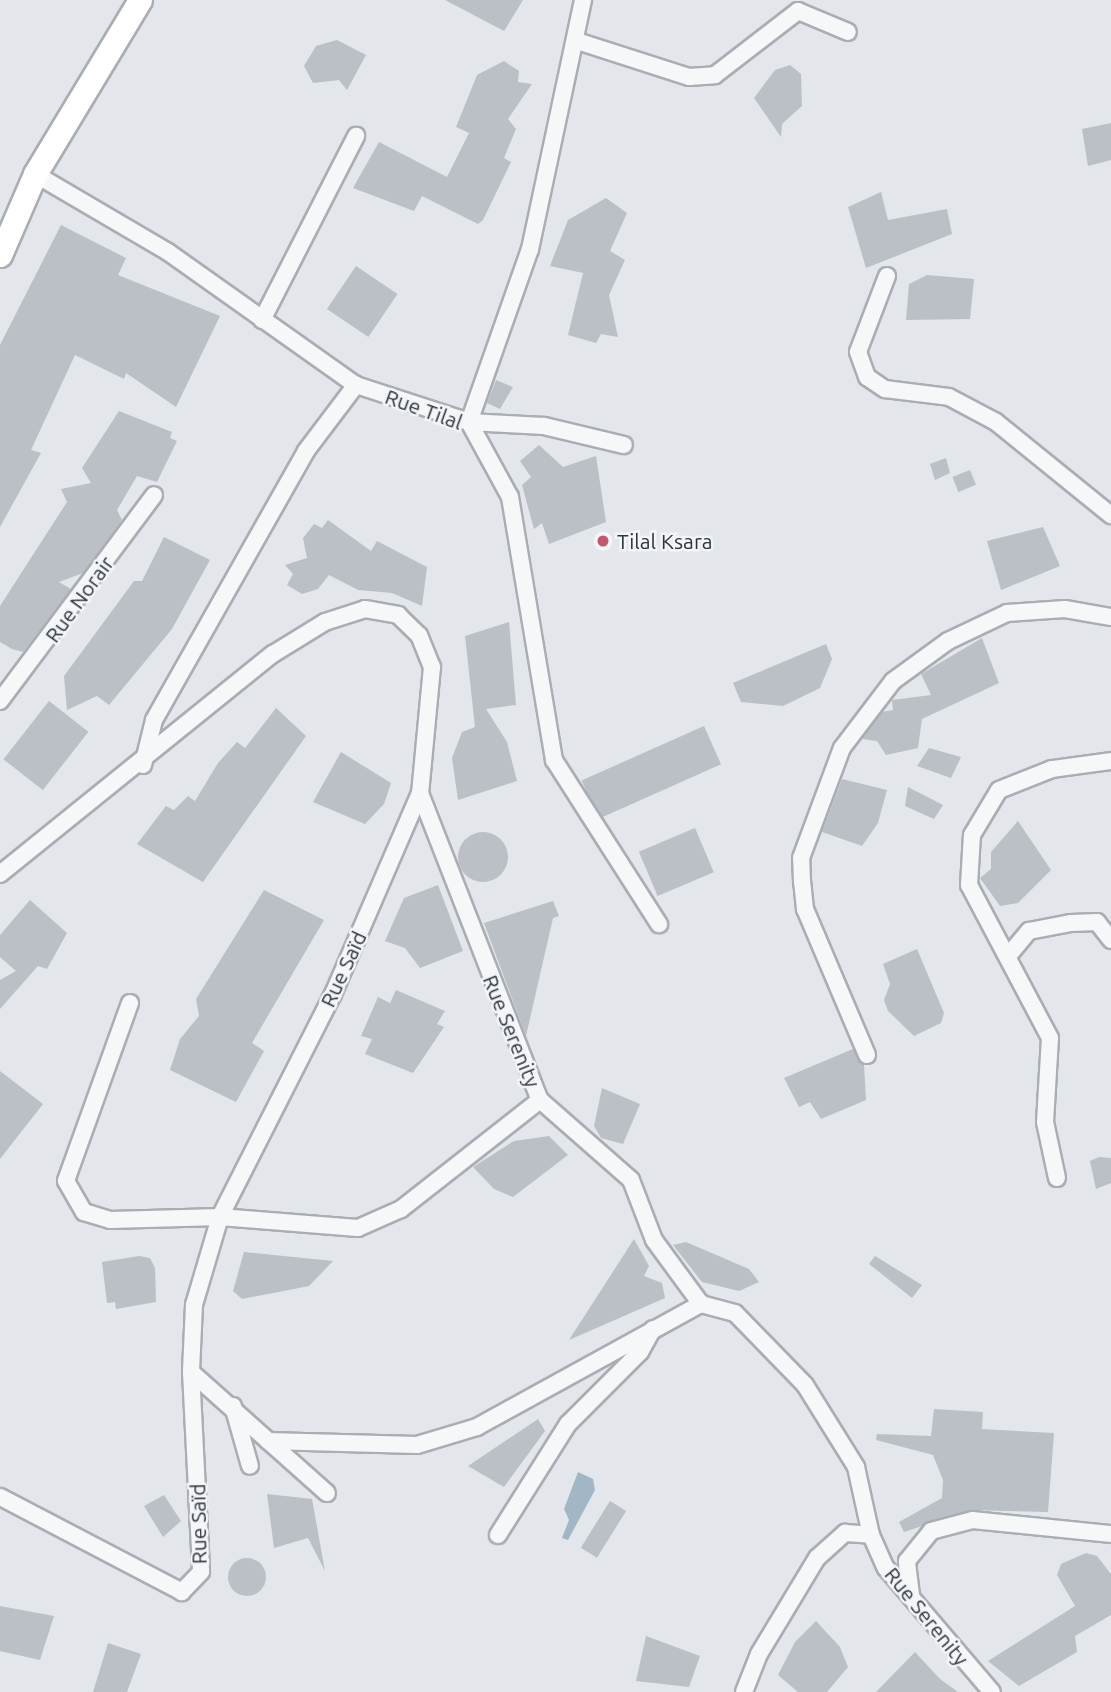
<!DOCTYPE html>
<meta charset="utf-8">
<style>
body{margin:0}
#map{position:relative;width:1111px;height:1692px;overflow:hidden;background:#e3e6ea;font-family:Ubuntu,sans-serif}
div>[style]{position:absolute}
.water>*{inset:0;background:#a2b6c6}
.building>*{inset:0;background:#bbc0c6;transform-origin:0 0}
.round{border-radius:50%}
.roads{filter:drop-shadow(2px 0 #a9adb4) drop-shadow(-2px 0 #a9adb4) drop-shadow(0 2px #a9adb4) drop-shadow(0 -2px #a9adb4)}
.street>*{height:16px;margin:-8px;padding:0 8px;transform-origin:8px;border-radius:8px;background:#f6f7f8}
.secondary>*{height:23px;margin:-11.5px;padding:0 11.5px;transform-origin:11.5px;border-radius:11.5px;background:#fff}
.dots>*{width:19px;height:19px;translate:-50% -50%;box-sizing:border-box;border:4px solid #f3f5f7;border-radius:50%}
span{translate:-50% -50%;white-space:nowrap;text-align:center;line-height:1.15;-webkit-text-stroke:5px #f3f5f7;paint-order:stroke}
.street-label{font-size:21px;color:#2d3540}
.poi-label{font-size:21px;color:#2d3540}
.left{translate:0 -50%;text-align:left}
</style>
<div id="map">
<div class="water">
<i style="clip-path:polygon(578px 1472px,593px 1479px,595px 1490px,568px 1540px,562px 1538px,569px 1520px,564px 1509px)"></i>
</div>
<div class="building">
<i style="clip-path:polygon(445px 0,523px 0,504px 31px)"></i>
<i style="clip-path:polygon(337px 40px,366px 55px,347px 90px,339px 80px,313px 83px,304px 66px,316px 46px)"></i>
<i style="clip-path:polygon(504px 61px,519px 71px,518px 82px,532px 84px,508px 119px,516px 129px,504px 158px,511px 162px,483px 220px,478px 224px,422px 196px,414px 211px,353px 188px,379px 142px,447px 177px,469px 133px,456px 127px,477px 75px)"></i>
<i style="clip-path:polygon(790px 65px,801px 74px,802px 106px,782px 124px,781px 137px,754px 98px,775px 70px)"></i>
<i style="clip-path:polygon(1111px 123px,1111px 160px,1088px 166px,1082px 129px)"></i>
<i style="clip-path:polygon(881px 192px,888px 220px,947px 209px,952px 234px,866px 268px,848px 207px)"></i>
<i style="clip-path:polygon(606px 198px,627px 213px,610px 251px,625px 260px,609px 295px,618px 337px,601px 334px,596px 343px,568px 335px,583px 273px,550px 266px,568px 220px)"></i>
<i style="clip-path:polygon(61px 225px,126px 258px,118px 275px,220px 316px,176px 407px,126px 373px,124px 379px,75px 355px,31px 450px,41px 453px,0 527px,0 345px)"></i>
<i style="left:356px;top:266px;width:50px;height:52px;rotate:34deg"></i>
<i style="clip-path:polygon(927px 275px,974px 279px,970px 319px,906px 320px,909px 284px)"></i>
<i style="clip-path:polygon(496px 380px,513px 387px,500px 409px,487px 403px)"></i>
<i style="clip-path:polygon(119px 411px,172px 432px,170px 438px,177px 441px,157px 482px,137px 476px,117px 510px,122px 520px,83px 573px,59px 582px,71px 589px,23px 652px,12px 649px,0 642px,0 606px,67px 502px,61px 489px,91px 483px,82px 468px)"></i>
<i style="clip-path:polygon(539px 445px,563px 467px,596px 456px,606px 522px,549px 544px,542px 523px,534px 529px,522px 485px,531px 477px,520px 461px)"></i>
<i style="clip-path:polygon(946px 458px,950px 473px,935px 480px,930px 464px)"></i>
<i style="left:970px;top:470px;width:16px;height:19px;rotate:68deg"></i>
<i style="clip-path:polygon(328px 520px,371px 551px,377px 541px,427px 567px,422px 606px,392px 593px,358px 590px,329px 575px,318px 589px,302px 594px,287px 585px,293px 574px,285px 565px,307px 558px,303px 538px,314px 524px,322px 528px)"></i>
<i style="clip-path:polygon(1043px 527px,1060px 566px,1001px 590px,987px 541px)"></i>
<i style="clip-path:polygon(164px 537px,210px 560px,172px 629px,109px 705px,97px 696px,67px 710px,64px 676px,134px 581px,142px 581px)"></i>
<i style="clip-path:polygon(509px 622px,516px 705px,486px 709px,507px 742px,517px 781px,458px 800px,452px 758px,462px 732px,475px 727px,465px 636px)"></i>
<i style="clip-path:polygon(982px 638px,999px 683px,922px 719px,918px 748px,886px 755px,877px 741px,862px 739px,882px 712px,893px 710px,892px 700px,931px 695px,921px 674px)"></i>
<i style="clip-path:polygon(826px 644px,832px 659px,820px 688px,783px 706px,741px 702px,733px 683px)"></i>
<i style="left:49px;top:701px;width:50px;height:74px;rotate:38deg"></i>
<i style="clip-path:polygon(276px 708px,306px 736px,203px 882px,137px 844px,166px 806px,174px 810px,188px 796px,195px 801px,218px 763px,237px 742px,245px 748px)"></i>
<i style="left:704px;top:726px;width:42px;height:134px;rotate:66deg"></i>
<i style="clip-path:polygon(929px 748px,961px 757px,951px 778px,917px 766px)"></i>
<i style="clip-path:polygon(341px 752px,391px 783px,384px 804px,365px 824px,313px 802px)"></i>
<i style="clip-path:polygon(842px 779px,887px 790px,878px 823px,862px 846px,822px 832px)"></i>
<i style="clip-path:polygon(908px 787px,943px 805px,934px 819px,905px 806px)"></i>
<i style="clip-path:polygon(1018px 821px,1051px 870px,1018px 903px,1000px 906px,980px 878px,991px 869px,991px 852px)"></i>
<i style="left:695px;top:828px;width:48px;height:61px;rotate:67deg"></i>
<i class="round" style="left:458px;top:832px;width:50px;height:50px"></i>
<i style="clip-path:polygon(438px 885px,463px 951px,420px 968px,405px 948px,385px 941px,404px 898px)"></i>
<i style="clip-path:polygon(264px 890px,324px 920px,252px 1043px,264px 1051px,236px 1102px,170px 1070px,180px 1039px,199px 1016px,196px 999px)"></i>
<i style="clip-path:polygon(30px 900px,67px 933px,47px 969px,38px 966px,0 1009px,0 980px,16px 971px,0 957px,0 935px)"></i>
<i style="clip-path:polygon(553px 901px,559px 916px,553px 918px,526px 1036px,484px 923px)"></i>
<i style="clip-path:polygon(917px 949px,944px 1013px,941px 1023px,914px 1036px,888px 1011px,884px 1000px,890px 984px,883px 964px)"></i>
<i style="clip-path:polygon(396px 990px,445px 1011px,437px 1024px,444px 1027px,413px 1073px,365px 1054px,372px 1039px,361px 1036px,378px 997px,390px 1003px)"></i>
<i style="clip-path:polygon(853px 1049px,864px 1065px,866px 1100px,821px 1119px,810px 1102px,799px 1107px,784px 1078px)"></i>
<i style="clip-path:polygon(0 1071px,43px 1104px,0 1159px)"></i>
<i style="clip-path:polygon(602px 1088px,640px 1104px,623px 1144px,601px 1138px,594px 1126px)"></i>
<i style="clip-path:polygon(549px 1136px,568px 1155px,513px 1197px,494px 1189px,473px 1167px,514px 1141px)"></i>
<i style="clip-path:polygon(1099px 1157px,1111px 1158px,1111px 1183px,1096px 1189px,1090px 1161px)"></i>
<i style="clip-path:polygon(634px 1239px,649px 1266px,644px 1276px,662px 1283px,665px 1298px,569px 1340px)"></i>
<i style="clip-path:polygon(686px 1242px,749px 1269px,759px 1282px,739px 1291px,702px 1282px,673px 1245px)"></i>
<i style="clip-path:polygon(244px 1252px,333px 1261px,309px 1286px,242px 1299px,233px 1291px)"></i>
<i style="clip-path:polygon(139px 1256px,150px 1258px,155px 1268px,156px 1302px,116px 1309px,115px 1302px,107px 1303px,102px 1262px)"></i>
<i style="clip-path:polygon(875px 1256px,922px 1285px,912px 1298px,869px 1264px)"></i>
<i style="clip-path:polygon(934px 1409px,983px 1412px,982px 1429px,1054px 1433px,1048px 1512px,971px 1510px,904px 1532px,899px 1522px,942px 1498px,943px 1480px,933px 1455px,876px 1440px,877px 1434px,931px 1436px)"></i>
<i style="clip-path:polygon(538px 1419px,545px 1431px,504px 1487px,468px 1466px)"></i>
<i style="clip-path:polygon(267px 1494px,312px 1499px,325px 1571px,308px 1538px,274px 1548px)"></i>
<i style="clip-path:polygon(164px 1495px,181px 1521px,163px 1537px,144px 1506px)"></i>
<i style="left:610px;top:1501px;width:19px;height:55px;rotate:32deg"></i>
<i style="clip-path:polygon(1086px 1553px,1097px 1556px,1111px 1574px,1111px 1615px,1075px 1636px,1077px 1652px,1019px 1686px,988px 1661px,1075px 1606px,1057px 1575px,1061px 1564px)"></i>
<i class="round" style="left:228px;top:1558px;width:38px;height:38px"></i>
<i style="clip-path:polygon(0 1606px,54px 1616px,40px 1660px,0 1651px)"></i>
<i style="clip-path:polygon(816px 1621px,840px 1647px,848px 1667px,827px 1692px,798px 1692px,778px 1675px,795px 1642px)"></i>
<i style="clip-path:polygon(646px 1636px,700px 1656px,689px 1687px,636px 1681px)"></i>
<i style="clip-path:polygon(108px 1643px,141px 1654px,127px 1692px,93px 1692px)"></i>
<i style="clip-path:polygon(915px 1652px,940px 1679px,958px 1692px,876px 1692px)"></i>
</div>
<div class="roads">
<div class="street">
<i style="left:583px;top:0;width:255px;rotate:102deg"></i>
<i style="left:530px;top:249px;width:183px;rotate:109.4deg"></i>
<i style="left:469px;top:422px;width:75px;rotate:3.1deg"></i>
<i style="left:544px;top:426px;width:82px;rotate:13.4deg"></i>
<i style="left:577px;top:41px;width:118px;rotate:17.8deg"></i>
<i style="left:689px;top:77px;width:26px;rotate:-4deg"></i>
<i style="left:715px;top:75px;width:105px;rotate:-37.6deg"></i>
<i style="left:798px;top:11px;width:54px;rotate:22.8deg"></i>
<i style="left:35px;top:174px;width:154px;rotate:30.4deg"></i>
<i style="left:168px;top:252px;width:230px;rotate:35.3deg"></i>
<i style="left:356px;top:385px;width:119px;rotate:18.1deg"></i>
<i style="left:469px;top:422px;width:85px;rotate:61.3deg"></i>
<i style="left:510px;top:497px;width:267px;rotate:80.5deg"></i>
<i style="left:554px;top:760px;width:195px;rotate:57.4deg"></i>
<i style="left:887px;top:276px;width:81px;rotate:110.9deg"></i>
<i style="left:858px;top:352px;width:27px;rotate:70deg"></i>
<i style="left:867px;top:377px;width:22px;rotate:34deg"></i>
<i style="left:885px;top:389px;width:64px;rotate:7.1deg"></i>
<i style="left:949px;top:397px;width:53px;rotate:28deg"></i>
<i style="left:996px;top:422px;width:148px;rotate:39deg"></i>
<i style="left:262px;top:320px;width:207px;rotate:-62.9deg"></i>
<i style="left:0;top:701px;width:257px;rotate:-53.2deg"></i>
<i style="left:143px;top:765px;width:46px;rotate:-76.3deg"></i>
<i style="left:154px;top:720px;width:309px;rotate:-60.5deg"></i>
<i style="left:306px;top:451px;width:83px;rotate:-52.9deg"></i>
<i style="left:420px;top:793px;width:330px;rotate:68.7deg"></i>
<i style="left:540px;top:1100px;width:121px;rotate:41.3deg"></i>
<i style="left:631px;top:1180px;width:64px;rotate:69deg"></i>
<i style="left:654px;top:1240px;width:79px;rotate:53.7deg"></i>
<i style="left:701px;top:1304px;width:35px;rotate:15deg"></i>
<i style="left:735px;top:1313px;width:100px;rotate:45.8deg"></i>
<i style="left:805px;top:1385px;width:97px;rotate:58.1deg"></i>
<i style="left:856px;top:1467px;width:70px;rotate:77.6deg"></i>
<i style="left:871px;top:1535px;width:36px;rotate:66deg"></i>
<i style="left:886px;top:1568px;width:163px;rotate:49.5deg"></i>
<i style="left:0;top:874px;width:351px;rotate:-38.9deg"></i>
<i style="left:273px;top:654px;width:61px;rotate:-31.6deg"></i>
<i style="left:325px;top:622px;width:42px;rotate:-18deg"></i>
<i style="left:365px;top:609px;width:34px;rotate:10deg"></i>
<i style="left:398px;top:615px;width:29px;rotate:44deg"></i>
<i style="left:419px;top:635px;width:35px;rotate:68deg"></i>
<i style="left:432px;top:667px;width:127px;rotate:95.4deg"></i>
<i style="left:420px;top:793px;width:219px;rotate:113.4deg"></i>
<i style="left:333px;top:994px;width:250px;rotate:116.9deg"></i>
<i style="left:220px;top:1217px;width:92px;rotate:106.5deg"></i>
<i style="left:194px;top:1305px;width:67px;rotate:92.6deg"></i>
<i style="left:191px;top:1372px;width:200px;rotate:87.1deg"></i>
<i style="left:201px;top:1572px;width:28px;rotate:134deg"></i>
<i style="left:182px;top:1592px;width:205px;rotate:-152.4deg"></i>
<i style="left:1008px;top:956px;width:33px;rotate:-50deg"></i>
<i style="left:1029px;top:931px;width:43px;rotate:-10.8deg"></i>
<i style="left:1071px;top:923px;width:26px;rotate:-2deg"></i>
<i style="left:1097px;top:922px;width:23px;rotate:52deg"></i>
<i style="left:130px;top:1003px;width:189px;rotate:109.8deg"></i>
<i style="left:66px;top:1181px;width:36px;rotate:60deg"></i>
<i style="left:84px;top:1212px;width:27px;rotate:17deg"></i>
<i style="left:110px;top:1220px;width:110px;rotate:-1.6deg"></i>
<i style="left:220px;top:1217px;width:138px;rotate:4.6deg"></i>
<i style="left:358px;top:1228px;width:47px;rotate:-23.8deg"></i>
<i style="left:401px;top:1209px;width:177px;rotate:-38.1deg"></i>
<i style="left:867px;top:1055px;width:159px;rotate:-113deg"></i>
<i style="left:805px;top:909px;width:27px;rotate:-96deg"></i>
<i style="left:802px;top:882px;width:24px;rotate:-92deg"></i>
<i style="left:801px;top:858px;width:117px;rotate:-69.6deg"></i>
<i style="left:842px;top:748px;width:84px;rotate:-52.7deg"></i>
<i style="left:893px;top:681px;width:68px;rotate:-36deg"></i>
<i style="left:948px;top:641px;width:65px;rotate:-25.4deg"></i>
<i style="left:1007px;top:613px;width:58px;rotate:-3.9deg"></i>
<i style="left:1065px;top:609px;width:47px;rotate:9.9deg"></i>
<i style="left:1057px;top:1178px;width:57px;rotate:-102.1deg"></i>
<i style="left:1045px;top:1122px;width:84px;rotate:-86.6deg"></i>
<i style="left:1050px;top:1038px;width:173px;rotate:-117.9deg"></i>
<i style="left:969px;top:885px;width:50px;rotate:-86.6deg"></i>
<i style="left:972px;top:835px;width:52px;rotate:-59deg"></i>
<i style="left:999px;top:790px;width:57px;rotate:-21.6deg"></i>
<i style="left:1052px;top:769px;width:60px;rotate:-7.7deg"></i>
<i style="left:191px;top:1372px;width:182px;rotate:41.7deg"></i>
<i style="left:233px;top:1406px;width:62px;rotate:74.2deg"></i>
<i style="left:268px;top:1441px;width:149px;rotate:1.5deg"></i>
<i style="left:417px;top:1445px;width:63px;rotate:-16.7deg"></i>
<i style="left:477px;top:1427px;width:256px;rotate:-28.8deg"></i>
<i style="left:498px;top:1535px;width:131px;rotate:-57.8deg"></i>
<i style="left:568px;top:1424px;width:102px;rotate:-45deg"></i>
<i style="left:640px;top:1352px;width:26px;rotate:-61deg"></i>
<i style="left:911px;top:1595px;width:34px;rotate:-97deg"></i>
<i style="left:907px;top:1561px;width:38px;rotate:-51deg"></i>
<i style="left:931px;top:1531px;width:43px;rotate:-14.7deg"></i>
<i style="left:973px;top:1520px;width:139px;rotate:5.8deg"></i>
<i style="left:744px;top:1692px;width:41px;rotate:-68.5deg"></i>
<i style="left:759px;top:1654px;width:112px;rotate:-58.9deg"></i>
<i style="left:817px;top:1558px;width:38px;rotate:-42deg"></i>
<i style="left:845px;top:1533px;width:26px;rotate:4deg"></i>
</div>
<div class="secondary">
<i style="left:0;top:255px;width:88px;rotate:-66.6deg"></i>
<i style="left:35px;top:174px;width:203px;rotate:-58.9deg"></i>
</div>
</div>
<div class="dots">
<i style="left:603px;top:541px;background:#c0576d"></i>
</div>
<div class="street-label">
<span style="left:424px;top:409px;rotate:20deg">Rue Tilal</span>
<span style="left:79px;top:599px;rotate:-54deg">Rue Norair</span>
<span style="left:343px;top:969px;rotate:-65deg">Rue Saïd</span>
<span style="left:512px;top:1031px;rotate:68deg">Rue Serenity</span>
<span style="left:198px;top:1524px;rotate:-91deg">Rue Saïd</span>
<span style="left:927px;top:1616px;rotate:51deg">Rue Serenity</span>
</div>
<div class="poi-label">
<span class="left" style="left:617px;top:541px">Tilal Ksara</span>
</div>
</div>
